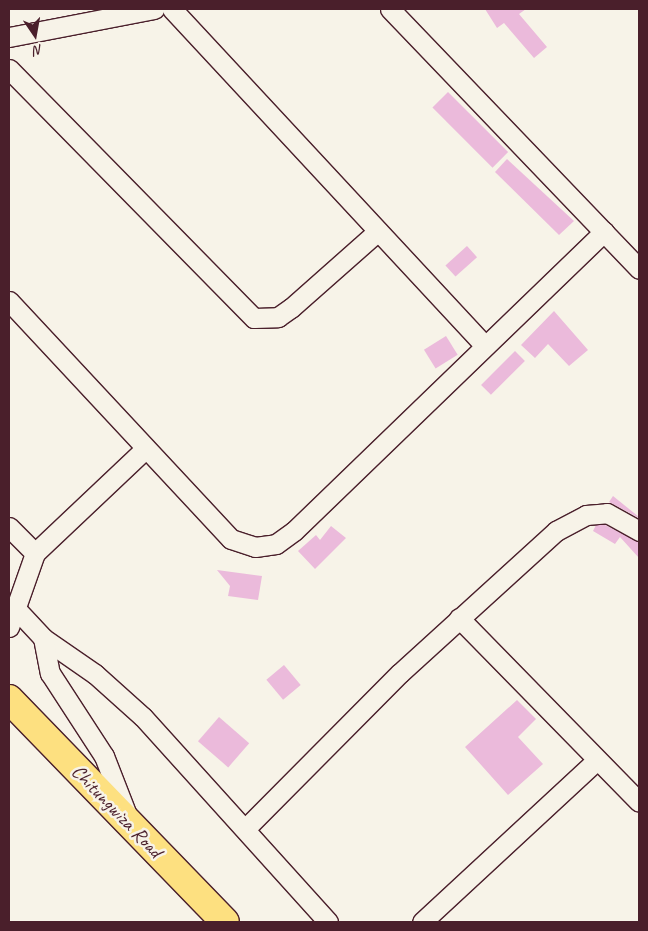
<!DOCTYPE html>
<style>
body{margin:0}
#map{position:relative;width:648px;height:931px;overflow:hidden;background:#f7f3e8;font-family:Caveat,sans-serif}
div>[style]{position:absolute}
.building>*{inset:0;background:#ebbadb;transform-origin:0 0}
.roads{filter:drop-shadow(1px 0 #4a1f2b) drop-shadow(-1px 0 #4a1f2b) drop-shadow(0 1px #4a1f2b) drop-shadow(0 -1px #4a1f2b)}
.minor>*{height:19px;margin:-9.5px;padding:0 9.5px;transform-origin:9.5px;border-radius:9.5px;background:#f7f3e8}
.primary>*{height:28px;margin:-14px;padding:0 14px;transform-origin:14px;border-radius:14px;background:#fde080}
span{translate:-50% -50%;white-space:nowrap;text-align:center;line-height:1.15;-webkit-text-stroke:5px #f7f3e8;paint-order:stroke}
.street-label{font-size:20px;color:#4a1f2b}
.frame{position:absolute;inset:0;border:10px solid #4a1f2b;pointer-events:none}
.north{position:absolute;left:10px;top:10px;width:50px;height:50px;-webkit-text-stroke:4px #f7f3e8;paint-order:stroke;rotate:168deg;font-size:14px;font-weight:700;line-height:20px;text-align:center;color:#4a1f2b}
.north::after{content:'';display:block;margin:auto;width:18px;height:22px;background:#4a1f2b;clip-path:polygon(50% 0,100% 100%,50% 72%,0 100%)}
</style>
<div id="map">
<div class="building">
<i style="clip-path:polygon(485px 9px,526px 9px,519px 14px,547px 47px,534px 58px,504px 23px,497px 28px)"></i>
<i style="left:448px;top:92px;width:85px;height:22px;rotate:45deg"></i>
<i style="clip-path:polygon(507px 159px,574px 221px,559px 235px,495px 172px)"></i>
<i style="left:467px;top:246px;width:15px;height:29px;rotate:48deg"></i>
<i style="clip-path:polygon(554px 311px,588px 350px,569px 366px,548px 344px,535px 358px,521px 345px)"></i>
<i style="left:446px;top:336px;width:22px;height:26px;rotate:58deg"></i>
<i style="left:515px;top:351px;width:14px;height:48px;rotate:45deg"></i>
<i style="clip-path:polygon(613px 496px,639px 517px,639px 518px,609px 502px)"></i>
<i style="clip-path:polygon(596px 525px,605px 525px,639px 542px,639px 558px,620px 537px,615px 544px,593px 531px)"></i>
<i style="clip-path:polygon(331px 526px,346px 538px,315px 569px,298px 551px,316px 535px,320px 540px)"></i>
<i style="clip-path:polygon(217px 570px,262px 576px,258px 600px,228px 596px,230px 586px)"></i>
<i style="left:284px;top:665px;width:26px;height:23px;rotate:50deg"></i>
<i style="clip-path:polygon(517px 700px,536px 719px,518px 737px,543px 764px,508px 795px,465px 747px)"></i>
<i style="left:219px;top:717px;width:40px;height:32px;rotate:41deg"></i>
</div>
<div class="roads">
<div class="minor">
<i style="left:172px;top:9px;width:459px;rotate:47.1deg"></i>
<i style="left:390px;top:9px;width:360px;rotate:46.2deg"></i>
<i style="left:9px;top:37px;width:148px;rotate:-10.9deg"></i>
<i style="left:9px;top:69px;width:349px;rotate:45.5deg"></i>
<i style="left:254px;top:318px;width:24px;rotate:-2deg"></i>
<i style="left:278px;top:317px;width:16px;rotate:-35deg"></i>
<i style="left:291px;top:308px;width:116px;rotate:-41.5deg"></i>
<i style="left:9px;top:301px;width:325px;rotate:47deg"></i>
<i style="left:231px;top:539px;width:25px;rotate:18deg"></i>
<i style="left:255px;top:547px;width:21px;rotate:-8deg"></i>
<i style="left:276px;top:544px;width:22px;rotate:-36deg"></i>
<i style="left:294px;top:531px;width:431px;rotate:-44deg"></i>
<i style="left:9px;top:527px;width:37px;rotate:45deg"></i>
<i style="left:17px;top:610px;width:38px;rotate:47deg"></i>
<i style="left:43px;top:638px;width:63px;rotate:34.7deg"></i>
<i style="left:95px;top:674px;width:64px;rotate:41.9deg"></i>
<i style="left:143px;top:717px;width:276px;rotate:47.9deg"></i>
<i style="left:459px;top:618px;width:257px;rotate:45.6deg"></i>
<i style="left:9px;top:627px;width:78px;rotate:-70.6deg"></i>
<i style="left:35px;top:553px;width:151px;rotate:-43.4deg"></i>
<i style="left:43px;top:638px;width:36px;rotate:79deg"></i>
<i style="left:50px;top:673px;width:99px;rotate:57deg"></i>
<i style="left:104px;top:756px;width:63px;rotate:68.7deg"></i>
<i style="left:246px;top:828px;width:218px;rotate:-45.2deg"></i>
<i style="left:400px;top:673px;width:211px;rotate:-42.3deg"></i>
<i style="left:556px;top:531px;width:34px;rotate:-28deg"></i>
<i style="left:586px;top:515px;width:21px;rotate:-5deg"></i>
<i style="left:607px;top:513px;width:37px;rotate:29deg"></i>
<i style="left:422px;top:922px;width:238px;rotate:-42.8deg"></i>
</div>
<div class="primary">
<i style="left:9px;top:699px;width:310px;rotate:45.9deg"></i>
</div>
</div>
<div class="street-label">
<span style="left:117px;top:811px;rotate:46deg">Chitungwiza Road</span>
</div>
<div class="frame"></div>
<div class="north">N</div>
</div>
